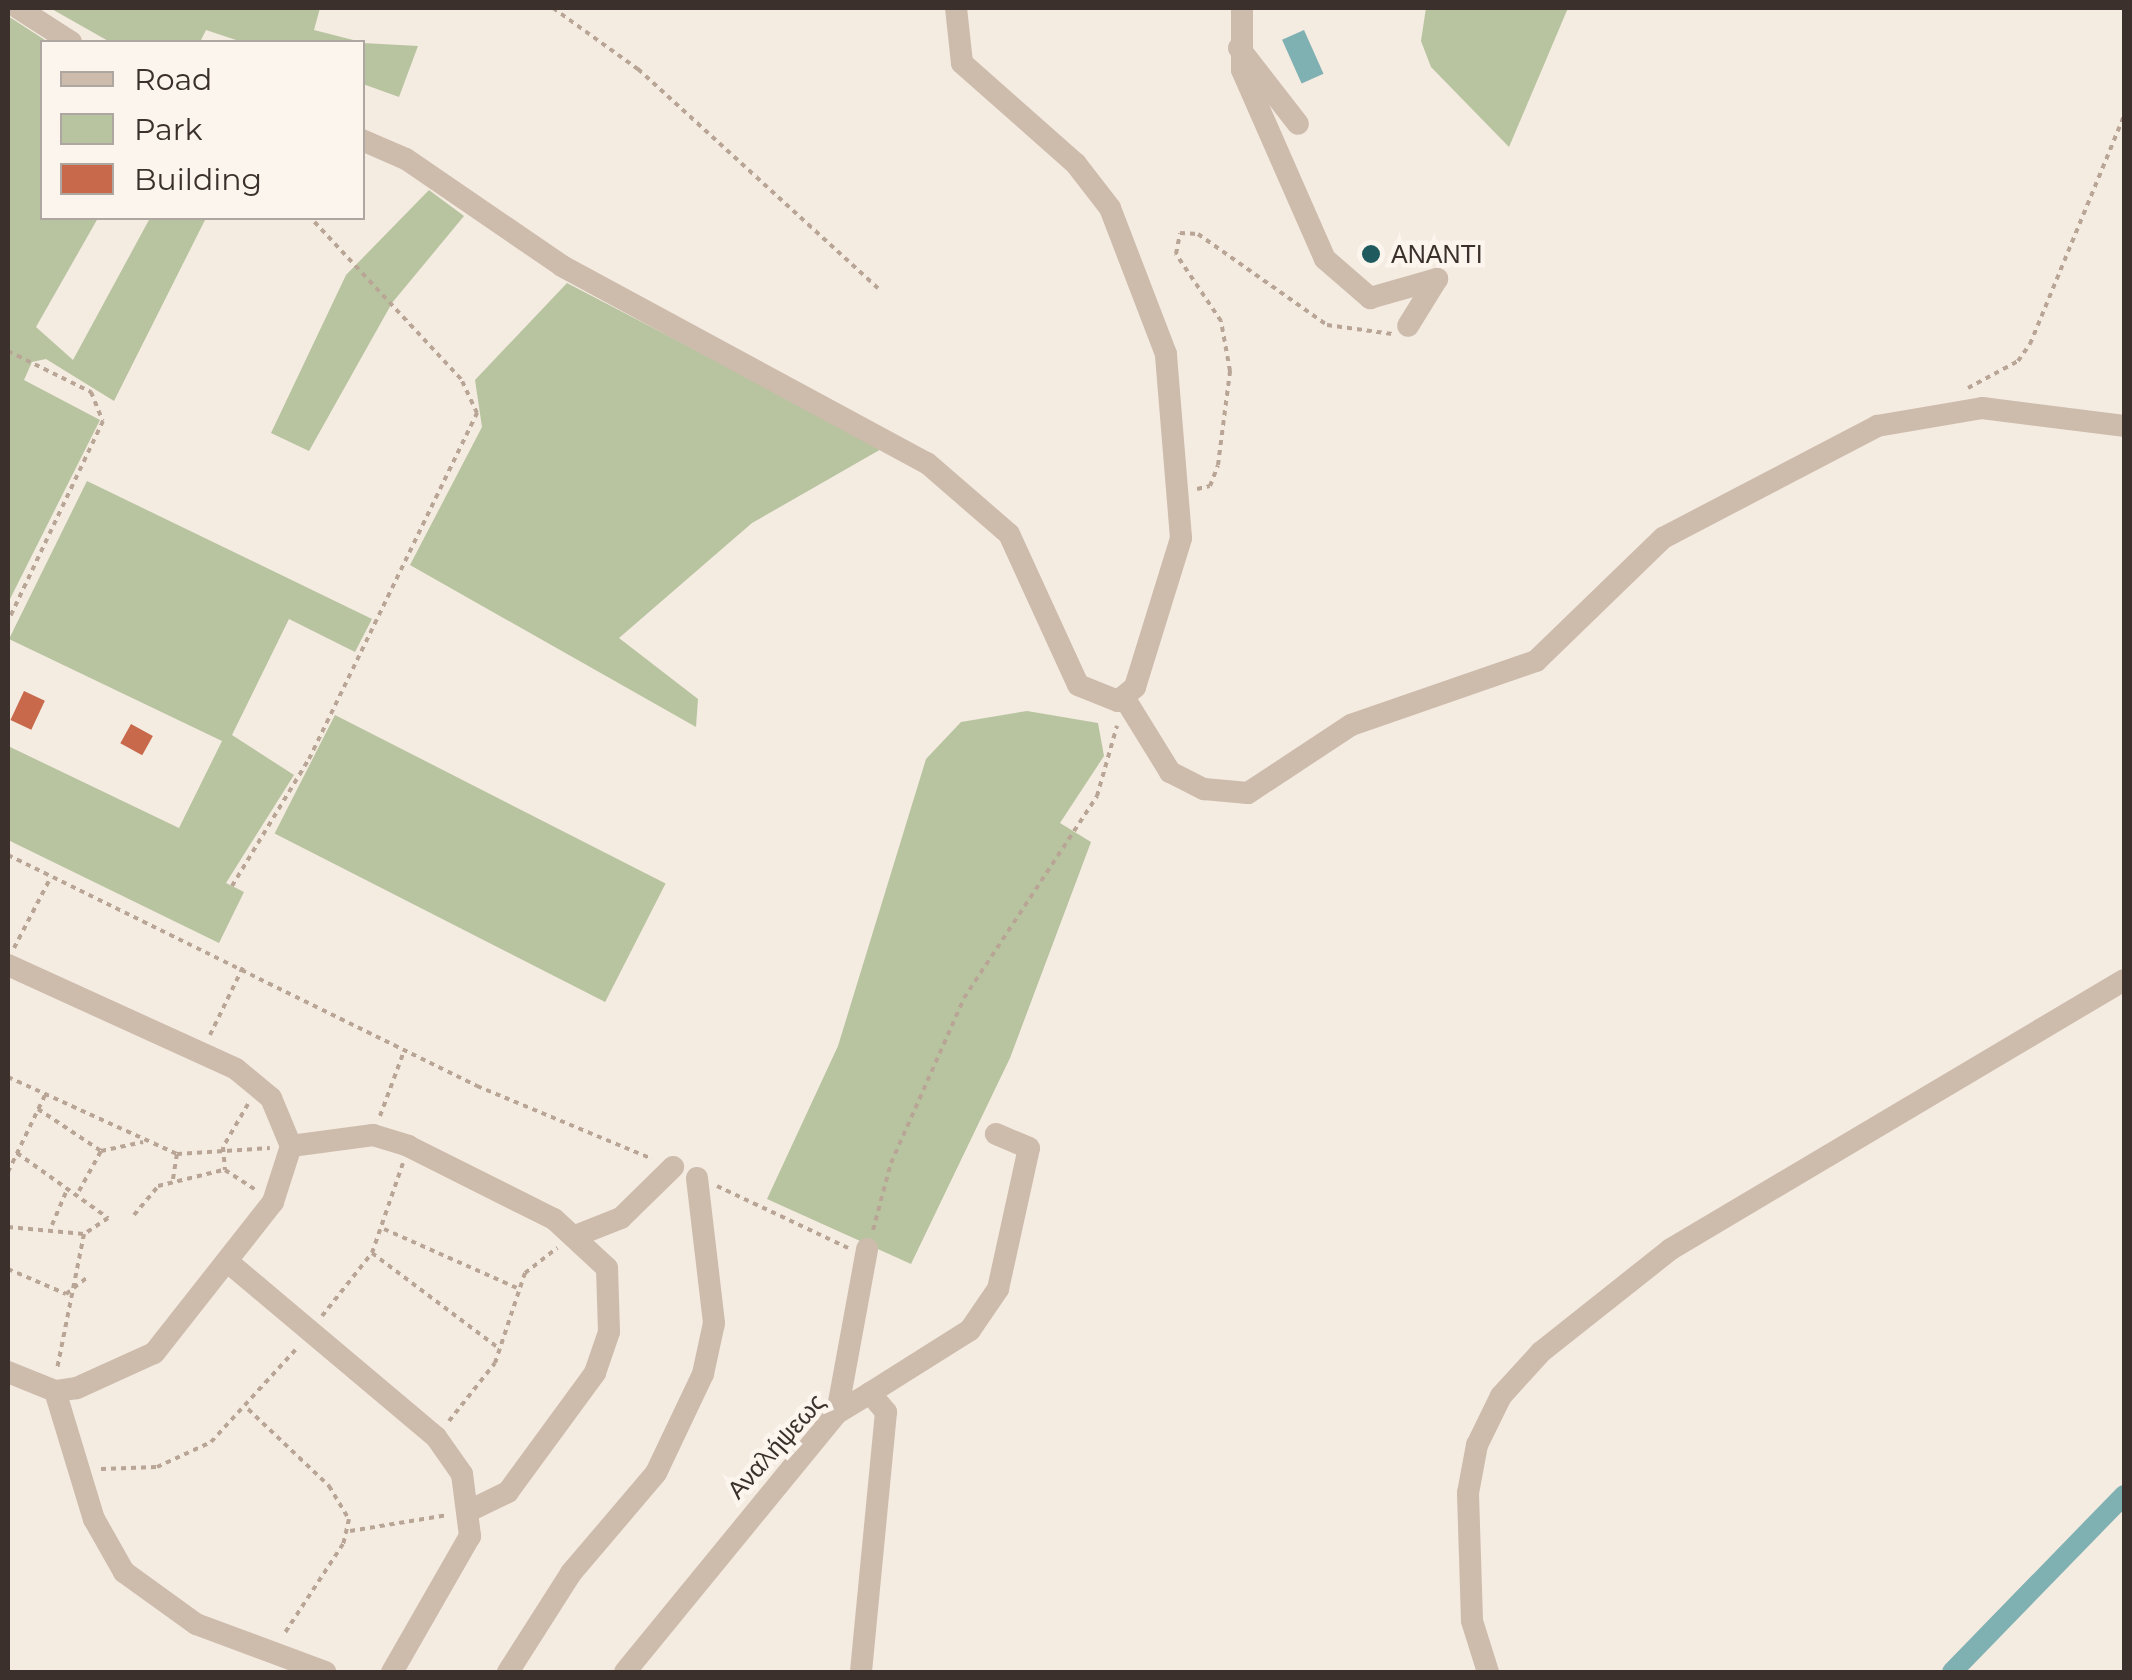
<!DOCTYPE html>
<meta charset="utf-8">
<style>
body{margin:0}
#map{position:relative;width:2132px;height:1680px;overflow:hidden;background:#f4ebe1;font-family:Montserrat,sans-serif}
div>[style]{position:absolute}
.green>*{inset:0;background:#b8c4a0;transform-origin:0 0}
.water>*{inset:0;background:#7fb0b2;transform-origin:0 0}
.canal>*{height:20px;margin:-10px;padding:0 10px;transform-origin:10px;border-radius:10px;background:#7fb0b2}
.building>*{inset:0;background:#c8694b;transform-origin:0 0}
.path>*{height:4px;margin-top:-2px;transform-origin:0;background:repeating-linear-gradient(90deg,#b9a596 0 5px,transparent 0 10px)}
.minor>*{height:22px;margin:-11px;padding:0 11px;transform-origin:11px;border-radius:11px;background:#cdbbac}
.dots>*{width:28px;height:28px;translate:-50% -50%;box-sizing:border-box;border:5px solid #fbf5ee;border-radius:50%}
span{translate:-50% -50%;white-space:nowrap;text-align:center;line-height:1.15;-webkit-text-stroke:9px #fbf5ee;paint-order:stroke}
.poi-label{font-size:25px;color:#3b302b}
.left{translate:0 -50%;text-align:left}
.street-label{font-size:25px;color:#3b302b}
.frame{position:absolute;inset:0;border:10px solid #3b302b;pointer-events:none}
.legend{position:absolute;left:40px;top:40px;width:325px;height:180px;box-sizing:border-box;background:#fbf5ee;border:2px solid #aea6a0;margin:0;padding:12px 18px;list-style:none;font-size:30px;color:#3b302b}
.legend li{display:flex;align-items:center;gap:20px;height:50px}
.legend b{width:50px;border:2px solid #aea6a0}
</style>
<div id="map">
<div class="green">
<i style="clip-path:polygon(50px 8px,320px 8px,314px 30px,361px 42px,242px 42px,206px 30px,200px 42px,110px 42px)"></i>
<i style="clip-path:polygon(1426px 8px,1568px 8px,1509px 147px,1431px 67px,1421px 41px)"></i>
<i style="clip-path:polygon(8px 16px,48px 42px,42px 218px,98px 218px,36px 327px,73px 360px,150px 218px,206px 218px,114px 401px,46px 359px,32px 362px,24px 380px,100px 420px,8px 603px)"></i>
<i style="clip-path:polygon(363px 43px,418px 46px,399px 97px,363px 84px)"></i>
<i style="clip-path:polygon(429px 190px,464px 216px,392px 303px,309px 451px,271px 433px,346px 275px)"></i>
<i style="clip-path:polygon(567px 283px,883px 448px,752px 523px,619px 638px,698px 699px,696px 727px,410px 565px,482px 427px,475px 380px)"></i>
<i style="clip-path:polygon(87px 481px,372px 619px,355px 652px,289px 619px,232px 735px,294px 775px,226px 883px,244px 892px,219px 943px,8px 840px,8px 746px,179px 828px,222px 741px,9px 639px)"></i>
<i style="clip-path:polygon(1027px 711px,1098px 723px,1104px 756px,1060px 823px,1091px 842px,1010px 1058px,911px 1264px,767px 1199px,838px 1046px,926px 759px,961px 722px)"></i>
<i style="left:335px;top:715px;width:371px;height:133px;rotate:27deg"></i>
</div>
<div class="water">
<i style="left:1304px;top:30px;width:48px;height:24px;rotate:66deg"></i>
</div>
<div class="canal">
<i style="left:1952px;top:1672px;width:247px;rotate:-45.8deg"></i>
</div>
<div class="building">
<i style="left:24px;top:691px;width:23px;height:32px;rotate:25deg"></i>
<i style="left:131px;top:724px;width:25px;height:22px;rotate:29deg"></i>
</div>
<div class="path">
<i style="left:553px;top:8px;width:105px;rotate:35.7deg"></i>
<i style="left:638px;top:69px;width:325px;rotate:42.4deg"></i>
<i style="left:8px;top:351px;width:93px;rotate:26.3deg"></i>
<i style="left:91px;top:392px;width:31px;rotate:68deg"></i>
<i style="left:103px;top:421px;width:221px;rotate:115.4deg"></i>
<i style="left:1968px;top:388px;width:57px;rotate:-28.4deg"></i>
<i style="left:2018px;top:361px;width:21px;rotate:-55deg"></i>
<i style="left:2030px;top:344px;width:247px;rotate:-67.6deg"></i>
<i style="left:1197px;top:489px;width:13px;rotate:-13deg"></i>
<i style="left:1210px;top:486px;width:22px;rotate:-69deg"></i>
<i style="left:1218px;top:465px;width:95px;rotate:-82.7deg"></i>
<i style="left:1230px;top:371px;width:51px;rotate:-100.2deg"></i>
<i style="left:1221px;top:321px;width:81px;rotate:-123.9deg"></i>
<i style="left:1176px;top:254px;width:21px;rotate:-79deg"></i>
<i style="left:1180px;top:233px;width:18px;rotate:3deg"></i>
<i style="left:1198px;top:234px;width:158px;rotate:35.2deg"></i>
<i style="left:1327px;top:325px;width:66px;rotate:7.9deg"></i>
<i style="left:8px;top:855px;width:523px;rotate:26.22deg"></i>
<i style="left:477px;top:1086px;width:190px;rotate:22.6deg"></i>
<i style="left:232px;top:886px;width:149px;rotate:-58.8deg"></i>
<i style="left:309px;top:759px;width:385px;rotate:-64.1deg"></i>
<i style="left:477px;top:413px;width:38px;rotate:-115deg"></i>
<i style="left:461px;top:379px;width:220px;rotate:-133deg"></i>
<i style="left:14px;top:948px;width:80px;rotate:-62.5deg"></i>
<i style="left:210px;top:1035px;width:76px;rotate:-64.1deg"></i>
<i style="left:8px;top:1077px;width:186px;rotate:24.5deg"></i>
<i style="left:177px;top:1154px;width:93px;rotate:-3.7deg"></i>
<i style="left:248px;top:1104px;width:50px;rotate:120.2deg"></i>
<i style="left:223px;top:1147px;width:23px;rotate:85deg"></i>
<i style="left:225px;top:1170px;width:38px;rotate:33deg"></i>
<i style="left:38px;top:1109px;width:76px;rotate:33.7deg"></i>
<i style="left:101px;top:1151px;width:43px;rotate:-12.1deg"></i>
<i style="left:380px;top:1116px;width:69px;rotate:-69.7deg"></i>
<i style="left:17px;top:1153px;width:112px;rotate:35.5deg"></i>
<i style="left:108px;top:1218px;width:29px;rotate:146deg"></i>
<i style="left:84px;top:1234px;width:138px;rotate:101.3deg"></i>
<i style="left:8px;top:1172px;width:85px;rotate:-64.3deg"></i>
<i style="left:173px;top:1179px;width:25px;rotate:-81deg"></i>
<i style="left:717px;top:1186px;width:145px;rotate:25.3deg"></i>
<i style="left:79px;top:1191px;width:46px;rotate:-61.2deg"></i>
<i style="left:134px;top:1215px;width:38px;rotate:-50deg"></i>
<i style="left:158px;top:1186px;width:67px;rotate:-13.8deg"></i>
<i style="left:52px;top:1225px;width:36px;rotate:-67deg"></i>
<i style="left:8px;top:1227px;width:76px;rotate:5.3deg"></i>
<i style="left:384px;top:1229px;width:145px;rotate:23.9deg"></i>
<i style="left:873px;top:1230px;width:69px;rotate:-75deg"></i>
<i style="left:891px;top:1163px;width:180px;rotate:-66.1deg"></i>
<i style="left:964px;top:998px;width:242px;rotate:-56.6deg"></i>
<i style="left:1097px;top:796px;width:73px;rotate:-74.1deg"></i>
<i style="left:372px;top:1253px;width:160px;rotate:36.9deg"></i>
<i style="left:8px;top:1269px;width:63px;rotate:23.3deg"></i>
<i style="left:66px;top:1294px;width:28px;rotate:-38deg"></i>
<i style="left:322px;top:1316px;width:80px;rotate:-51.6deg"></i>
<i style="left:372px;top:1253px;width:95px;rotate:-71deg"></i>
<i style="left:248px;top:1409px;width:112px;rotate:43.5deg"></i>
<i style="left:329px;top:1486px;width:39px;rotate:59deg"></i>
<i style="left:349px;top:1519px;width:26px;rotate:103deg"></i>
<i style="left:343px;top:1544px;width:108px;rotate:123.2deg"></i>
<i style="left:449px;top:1421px;width:74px;rotate:-51.6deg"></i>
<i style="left:495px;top:1363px;width:95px;rotate:-71.6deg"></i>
<i style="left:525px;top:1273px;width:41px;rotate:-38deg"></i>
<i style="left:101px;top:1469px;width:56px;rotate:-2deg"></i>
<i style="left:157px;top:1467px;width:60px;rotate:-24.8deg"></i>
<i style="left:211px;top:1442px;width:129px;rotate:-47.5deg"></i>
<i style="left:350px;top:1531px;width:99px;rotate:-9.3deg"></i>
</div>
<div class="minor">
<i style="left:18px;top:8px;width:63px;rotate:32.7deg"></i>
<i style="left:1242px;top:8px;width:62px;rotate:90deg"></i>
<i style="left:1242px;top:70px;width:206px;rotate:66.3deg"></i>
<i style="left:1325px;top:259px;width:60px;rotate:40.9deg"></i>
<i style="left:1370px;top:298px;width:70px;rotate:-15.8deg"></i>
<i style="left:1437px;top:279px;width:55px;rotate:121.7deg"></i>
<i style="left:1239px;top:48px;width:96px;rotate:52.2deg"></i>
<i style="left:362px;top:140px;width:48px;rotate:23.4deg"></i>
<i style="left:406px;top:159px;width:189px;rotate:34.4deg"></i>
<i style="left:562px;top:266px;width:415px;rotate:28.4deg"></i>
<i style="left:927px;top:463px;width:108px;rotate:40.9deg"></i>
<i style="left:1009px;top:534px;width:166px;rotate:65.4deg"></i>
<i style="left:1078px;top:685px;width:43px;rotate:21.8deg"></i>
<i style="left:1118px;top:701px;width:22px;rotate:-39deg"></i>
<i style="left:1135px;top:687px;width:156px;rotate:-72.8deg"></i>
<i style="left:1181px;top:538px;width:185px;rotate:-94.7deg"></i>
<i style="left:1166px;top:354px;width:156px;rotate:-111deg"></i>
<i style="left:1110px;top:208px;width:56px;rotate:-127.7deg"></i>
<i style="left:1076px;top:164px;width:152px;rotate:-138.5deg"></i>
<i style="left:962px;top:63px;width:55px;rotate:-96.2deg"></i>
<i style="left:1125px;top:699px;width:86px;rotate:58.3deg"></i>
<i style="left:1170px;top:772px;width:38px;rotate:27deg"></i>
<i style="left:1204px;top:789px;width:44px;rotate:5.2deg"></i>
<i style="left:1248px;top:793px;width:123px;rotate:-33.4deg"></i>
<i style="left:1351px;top:725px;width:196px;rotate:-19.1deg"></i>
<i style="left:1536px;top:661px;width:177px;rotate:-44.1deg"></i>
<i style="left:1663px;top:538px;width:242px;rotate:-27.6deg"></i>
<i style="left:1877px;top:426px;width:107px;rotate:-9.7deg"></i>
<i style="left:1982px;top:408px;width:143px;rotate:7.2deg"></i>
<i style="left:8px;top:965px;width:251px;rotate:24.5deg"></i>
<i style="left:236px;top:1069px;width:45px;rotate:39.6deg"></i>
<i style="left:271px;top:1098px;width:52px;rotate:67.4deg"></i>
<i style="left:291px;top:1146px;width:59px;rotate:107.8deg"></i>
<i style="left:273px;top:1202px;width:192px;rotate:128.2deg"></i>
<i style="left:154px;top:1353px;width:85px;rotate:155.6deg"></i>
<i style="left:77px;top:1388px;width:22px;rotate:172deg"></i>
<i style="left:55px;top:1391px;width:51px;rotate:-158deg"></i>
<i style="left:291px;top:1146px;width:83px;rotate:-7.6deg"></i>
<i style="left:373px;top:1135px;width:37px;rotate:17deg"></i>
<i style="left:408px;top:1146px;width:163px;rotate:26.6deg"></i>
<i style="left:554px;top:1219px;width:72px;rotate:42.8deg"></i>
<i style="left:607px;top:1268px;width:64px;rotate:88.2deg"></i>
<i style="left:609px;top:1332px;width:43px;rotate:108.9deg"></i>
<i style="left:595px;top:1373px;width:147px;rotate:126.2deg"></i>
<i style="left:508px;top:1492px;width:41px;rotate:154.1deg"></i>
<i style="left:578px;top:1235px;width:46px;rotate:-21.6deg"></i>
<i style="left:621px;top:1218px;width:73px;rotate:-44.4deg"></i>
<i style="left:228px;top:1262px;width:272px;rotate:40.1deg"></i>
<i style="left:436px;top:1437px;width:45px;rotate:54.9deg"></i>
<i style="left:462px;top:1474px;width:63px;rotate:82.6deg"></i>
<i style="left:470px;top:1536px;width:157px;rotate:119.8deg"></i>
<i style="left:55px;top:1391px;width:134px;rotate:73.1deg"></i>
<i style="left:94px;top:1519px;width:61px;rotate:60.5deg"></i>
<i style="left:124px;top:1572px;width:89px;rotate:35.8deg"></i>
<i style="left:196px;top:1624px;width:138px;rotate:20.4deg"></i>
<i style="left:870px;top:1393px;width:118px;rotate:-32.2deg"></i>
<i style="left:970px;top:1330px;width:50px;rotate:-55.7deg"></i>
<i style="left:998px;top:1289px;width:144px;rotate:-77.6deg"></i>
<i style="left:1029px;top:1148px;width:36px;rotate:-157deg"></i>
<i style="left:837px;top:1413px;width:167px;rotate:-79.6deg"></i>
<i style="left:508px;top:1672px;width:117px;rotate:-57.5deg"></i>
<i style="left:571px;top:1573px;width:131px;rotate:-49.6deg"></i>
<i style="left:656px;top:1473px;width:110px;rotate:-64.6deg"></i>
<i style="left:703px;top:1374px;width:52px;rotate:-77.8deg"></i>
<i style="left:714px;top:1323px;width:146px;rotate:-96.7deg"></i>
<i style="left:625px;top:1672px;width:335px;rotate:-50.7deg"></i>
<i style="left:837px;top:1413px;width:39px;rotate:-31deg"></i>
<i style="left:870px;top:1393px;width:25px;rotate:50deg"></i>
<i style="left:886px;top:1412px;width:261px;rotate:95.5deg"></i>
<i style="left:1488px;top:1672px;width:53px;rotate:-107.4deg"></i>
<i style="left:1472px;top:1621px;width:128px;rotate:-91.8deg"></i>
<i style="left:1468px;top:1493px;width:49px;rotate:-79.4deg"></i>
<i style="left:1477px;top:1445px;width:55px;rotate:-63.9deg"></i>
<i style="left:1501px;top:1396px;width:59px;rotate:-47.7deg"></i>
<i style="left:1541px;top:1352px;width:166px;rotate:-38.4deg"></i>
<i style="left:1671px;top:1249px;width:527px;rotate:-30.7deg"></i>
</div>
<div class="dots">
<i style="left:1371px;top:254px;background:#1f5a5e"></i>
</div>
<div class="poi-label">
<span class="left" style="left:1391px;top:254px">ΑΝΑΝΤΙ</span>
</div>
<div class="street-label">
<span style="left:776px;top:1446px;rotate:-48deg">Αναλήψεως</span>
</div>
<div class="frame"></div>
<ul class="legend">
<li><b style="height:12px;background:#cdbbac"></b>Road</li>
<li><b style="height:28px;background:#b8c4a0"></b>Park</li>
<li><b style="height:28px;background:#c8694b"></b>Building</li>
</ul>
</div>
